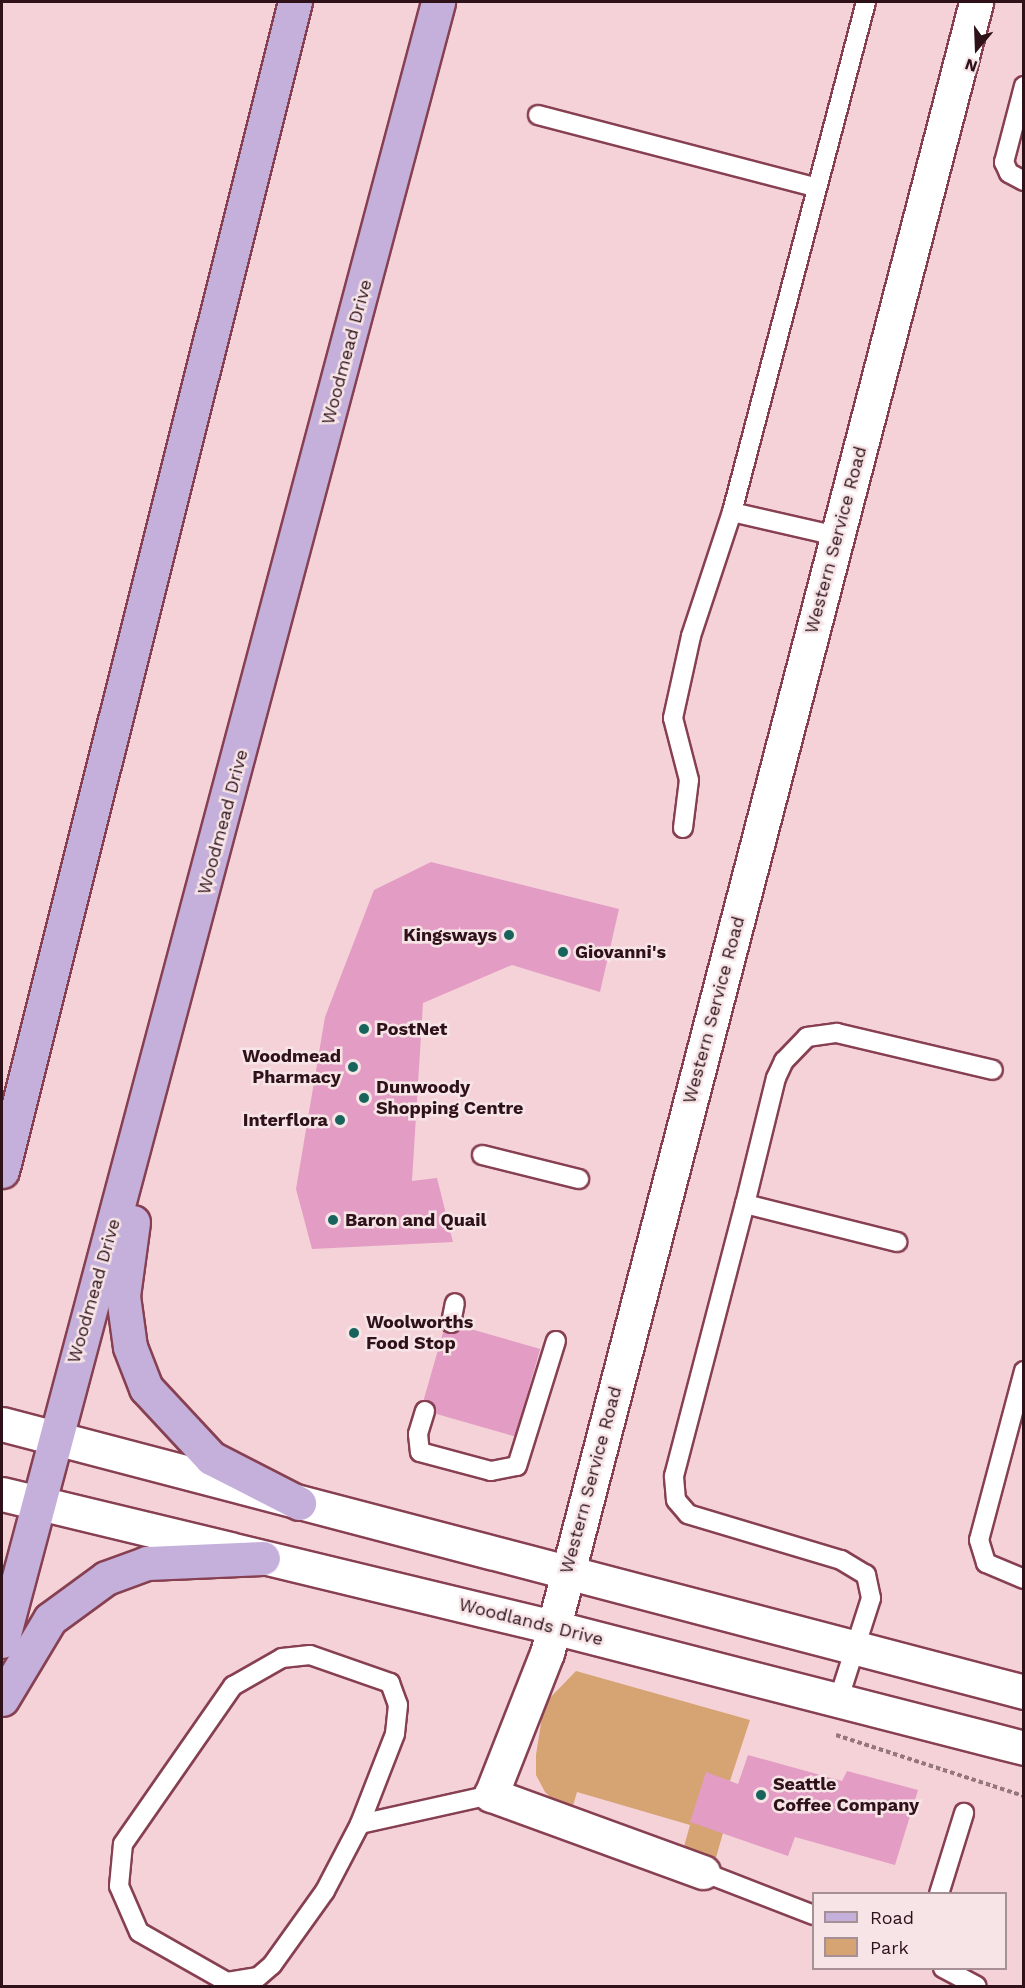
<!DOCTYPE html>
<style>
body{margin:0}
#map{position:relative;width:1025px;height:1988px;overflow:hidden;background:#f4d2d8;font-family:"Work Sans",sans-serif}
div>[style]{position:absolute}
.green>*{inset:0;background:#d6a473}
.building>*{inset:0;background:#e39cc3;transform-origin:0 0}
.path>*{height:4px;margin-top:-2px;transform-origin:0;background:repeating-linear-gradient(90deg,#95767c 0 4.5px,transparent 0 7.5px)}
.roads{filter:drop-shadow(2px 0 #874052) drop-shadow(-2px 0 #874052) drop-shadow(0 2px #874052) drop-shadow(0 -2px #874052)}
.service>*{height:18px;margin:-9px;padding:0 9px;transform-origin:9px;border-radius:9px;background:#fff}
.minor>*{height:33px;margin:-16.5px;padding:0 16.5px;transform-origin:16.5px;border-radius:16.5px;background:#fff}
.secondary>*{height:33px;margin:-16.5px;padding:0 16.5px;transform-origin:16.5px;border-radius:16.5px;background:#fff}
.primary>*{height:33px;margin:-16.5px;padding:0 16.5px;transform-origin:16.5px;border-radius:16.5px;background:#c4b0da}
.dots>*{width:16px;height:16px;translate:-50% -50%;box-sizing:border-box;border:3px solid #f6e4e7;border-radius:50%}
span{translate:-50% -50%;white-space:nowrap;text-align:center;line-height:1.15;-webkit-text-stroke:5px #f6e4e7;paint-order:stroke}
.street-label{font-size:18px;color:#2f1219}
.poi-label{font-size:18px;color:#2f1219;font-weight:700}
.right{translate:-100% -50%;text-align:right}
.left{translate:0 -50%;text-align:left}
.frame{position:absolute;inset:0;border:3px solid #2f1219;pointer-events:none}
.legend{position:absolute;left:812px;top:1892px;width:195px;height:78px;box-sizing:border-box;background:#f6e4e7;border:2px solid #a69095;margin:0;padding:8px 10px;list-style:none;font-size:18px;color:#2f1219}
.legend li{display:flex;align-items:center;gap:12px;height:30px}
.legend b{width:30px;border:2px solid #a69095}
.north{position:absolute;left:947px;top:18px;width:60px;height:60px;-webkit-text-stroke:4px #f6e4e7;paint-order:stroke;rotate:199deg;font-size:16px;font-weight:700;line-height:24px;text-align:center;color:#2f1219}
.north::after{content:'';display:block;margin:auto;width:21px;height:27px;background:#2f1219;clip-path:polygon(50% 0,100% 100%,50% 72%,0 100%)}
</style>
<div id="map">
<div class="green">
<i style="clip-path:polygon(576px 1671px,750px 1720px,730px 1781px,706px 1773px,723px 1833px,715px 1861px,683px 1850px,690px 1825px,577px 1792px,570px 1816px,545px 1792px,536px 1775px,536px 1755px,544px 1704px)"></i>
</div>
<div class="building">
<i style="clip-path:polygon(431px 862px,619px 909px,600px 992px,512px 965px,423px 1003px,412px 1181px,437px 1178px,453px 1242px,312px 1249px,296px 1189px,325px 1017px,374px 890px)"></i>
<i style="left:446px;top:1322px;width:98px;height:91px;rotate:16deg"></i>
<i style="clip-path:polygon(748px 1755px,842px 1781px,847px 1771px,918px 1790px,895px 1865px,795px 1837px,788px 1856px,690px 1822px,706px 1772px,738px 1784px)"></i>
</div>
<div class="path">
<i style="left:836px;top:1735px;width:198px;rotate:18deg"></i>
</div>
<div class="roads">
<div class="service">
<i style="left:1024px;top:86px;width:79px;rotate:104.7deg"></i>
<i style="left:1004px;top:162px;width:12px;rotate:66deg"></i>
<i style="left:1009px;top:173px;width:17px;rotate:28deg"></i>
<i style="left:538px;top:115px;width:286px;rotate:14.6deg"></i>
<i style="left:732px;top:512px;width:108px;rotate:12.9deg"></i>
<i style="left:683px;top:828px;width:48px;rotate:-82.9deg"></i>
<i style="left:689px;top:780px;width:64px;rotate:-104.5deg"></i>
<i style="left:673px;top:718px;width:84px;rotate:-77.6deg"></i>
<i style="left:691px;top:636px;width:131px;rotate:-71.7deg"></i>
<i style="left:732px;top:512px;width:527px;rotate:-75.28deg"></i>
<i style="left:482px;top:1155px;width:100px;rotate:13.9deg"></i>
<i style="left:745px;top:1204px;width:130px;rotate:-76.2deg"></i>
<i style="left:776px;top:1078px;width:19px;rotate:-65deg"></i>
<i style="left:784px;top:1061px;width:33px;rotate:-46deg"></i>
<i style="left:807px;top:1037px;width:30px;rotate:-8deg"></i>
<i style="left:837px;top:1033px;width:160px;rotate:13.3deg"></i>
<i style="left:451px;top:1323px;width:20px;rotate:-79deg"></i>
<i style="left:1024px;top:1371px;width:175px;rotate:104.9deg"></i>
<i style="left:979px;top:1540px;width:24px;rotate:73deg"></i>
<i style="left:986px;top:1563px;width:41px;rotate:22.8deg"></i>
<i style="left:425px;top:1411px;width:24px;rotate:107deg"></i>
<i style="left:418px;top:1434px;width:18px;rotate:84deg"></i>
<i style="left:420px;top:1452px;width:73px;rotate:15deg"></i>
<i style="left:491px;top:1471px;width:26px;rotate:-11deg"></i>
<i style="left:517px;top:1466px;width:131px;rotate:-72.7deg"></i>
<i style="left:310px;top:1655px;width:85px;rotate:19.3deg"></i>
<i style="left:390px;top:1683px;width:23px;rotate:70deg"></i>
<i style="left:398px;top:1705px;width:29px;rotate:96deg"></i>
<i style="left:395px;top:1734px;width:97px;rotate:111.3deg"></i>
<i style="left:360px;top:1824px;width:76px;rotate:117.6deg"></i>
<i style="left:325px;top:1891px;width:91px;rotate:125.6deg"></i>
<i style="left:272px;top:1965px;width:18px;rotate:139deg"></i>
<i style="left:258px;top:1977px;width:31px;rotate:171deg"></i>
<i style="left:227px;top:1982px;width:101px;rotate:-150.4deg"></i>
<i style="left:139px;top:1932px;width:50px;rotate:-113.5deg"></i>
<i style="left:119px;top:1886px;width:42px;rotate:-84.6deg"></i>
<i style="left:123px;top:1844px;width:193px;rotate:-55.2deg"></i>
<i style="left:233px;top:1686px;width:56px;rotate:-29.7deg"></i>
<i style="left:282px;top:1658px;width:28px;rotate:-6deg"></i>
<i style="left:838px;top:1701px;width:108px;rotate:-72.2deg"></i>
<i style="left:871px;top:1598px;width:24px;rotate:-102deg"></i>
<i style="left:866px;top:1575px;width:29px;rotate:-149deg"></i>
<i style="left:841px;top:1560px;width:160px;rotate:-163.3deg"></i>
<i style="left:688px;top:1514px;width:18px;rotate:-131deg"></i>
<i style="left:676px;top:1500px;width:24px;rotate:-95deg"></i>
<i style="left:674px;top:1476px;width:281px;rotate:-75.4deg"></i>
<i style="left:745px;top:1204px;width:157px;rotate:14deg"></i>
<i style="left:360px;top:1824px;width:134px;rotate:-12.5deg"></i>
<i style="left:703px;top:1872px;width:119px;rotate:21.2deg"></i>
<i style="left:939px;top:1894px;width:85px;rotate:-72.8deg"></i>
<i style="left:943px;top:1968px;width:38px;rotate:28deg"></i>
</div>
<div class="minor">
<i style="left:703px;top:1872px;width:226px;rotate:-160deg"></i>
<i style="left:491px;top:1795px;width:153px;rotate:-68.5deg"></i>
<i style="left:547px;top:1653px;width:1706px;rotate:-75.43deg"></i>
</div>
<div class="secondary">
<i style="left:2px;top:1424px;width:1057px;rotate:14.69deg"></i>
<i style="left:2px;top:1494px;width:567px;rotate:13.57deg"></i>
<i style="left:553px;top:1627px;width:486px;rotate:14.4deg"></i>
</div>
<div class="primary">
<i style="left:2px;top:1171px;width:1205px;rotate:-75.93deg"></i>
<i style="left:133px;top:1222px;width:75px;rotate:97.7deg"></i>
<i style="left:123px;top:1296px;width:51px;rotate:82.2deg"></i>
<i style="left:130px;top:1347px;width:44px;rotate:68.7deg"></i>
<i style="left:146px;top:1388px;width:96px;rotate:47.1deg"></i>
<i style="left:211px;top:1458px;width:99px;rotate:27.1deg"></i>
<i style="left:2px;top:1641px;width:1696px;rotate:-75.1deg"></i>
<i style="left:2px;top:1699px;width:93px;rotate:-59deg"></i>
<i style="left:50px;top:1619px;width:69px;rotate:-36.2deg"></i>
<i style="left:106px;top:1578px;width:44px;rotate:-20.1deg"></i>
<i style="left:147px;top:1563px;width:116px;rotate:-2.5deg"></i>
</div>
</div>
<div class="dots">
<i style="left:509px;top:935px;background:#18645c"></i>
<i style="left:563px;top:952px;background:#18645c"></i>
<i style="left:364px;top:1029px;background:#18645c"></i>
<i style="left:353px;top:1067px;background:#18645c"></i>
<i style="left:364px;top:1098px;background:#18645c"></i>
<i style="left:340px;top:1120px;background:#18645c"></i>
<i style="left:333px;top:1220px;background:#18645c"></i>
<i style="left:354px;top:1333px;background:#18645c"></i>
<i style="left:761px;top:1795px;background:#18645c"></i>
</div>
<div class="street-label">
<span style="left:347px;top:352px;rotate:-75deg">Woodmead Drive</span>
<span style="left:836px;top:540px;rotate:-75deg">Western Service Road</span>
<span style="left:223px;top:822px;rotate:-75deg">Woodmead Drive</span>
<span style="left:714px;top:1010px;rotate:-75deg">Western Service Road</span>
<span style="left:94px;top:1291px;rotate:-74deg">Woodmead Drive</span>
<span style="left:591px;top:1480px;rotate:-75deg">Western Service Road</span>
<span style="left:531px;top:1622px;rotate:14deg">Woodlands Drive</span>
</div>
<div class="poi-label">
<span class="right" style="left:497px;top:935px">Kingsways</span>
<span class="left" style="left:575px;top:952px">Giovanni's</span>
<span class="left" style="left:376px;top:1029px">PostNet</span>
<span class="right" style="left:341px;top:1067px">Woodmead<br>Pharmacy</span>
<span class="left" style="left:376px;top:1098px">Dunwoody<br>Shopping Centre</span>
<span class="right" style="left:328px;top:1120px">Interflora</span>
<span class="left" style="left:345px;top:1220px">Baron and Quail</span>
<span class="left" style="left:366px;top:1333px">Woolworths<br>Food Stop</span>
<span class="left" style="left:773px;top:1795px">Seattle<br>Coffee Company</span>
</div>
<div class="frame"></div>
<ul class="legend">
<li><b style="height:8px;background:#c4b0da"></b>Road</li>
<li><b style="height:16px;background:#d6a473"></b>Park</li>
</ul>
<div class="north">N</div>
</div>
